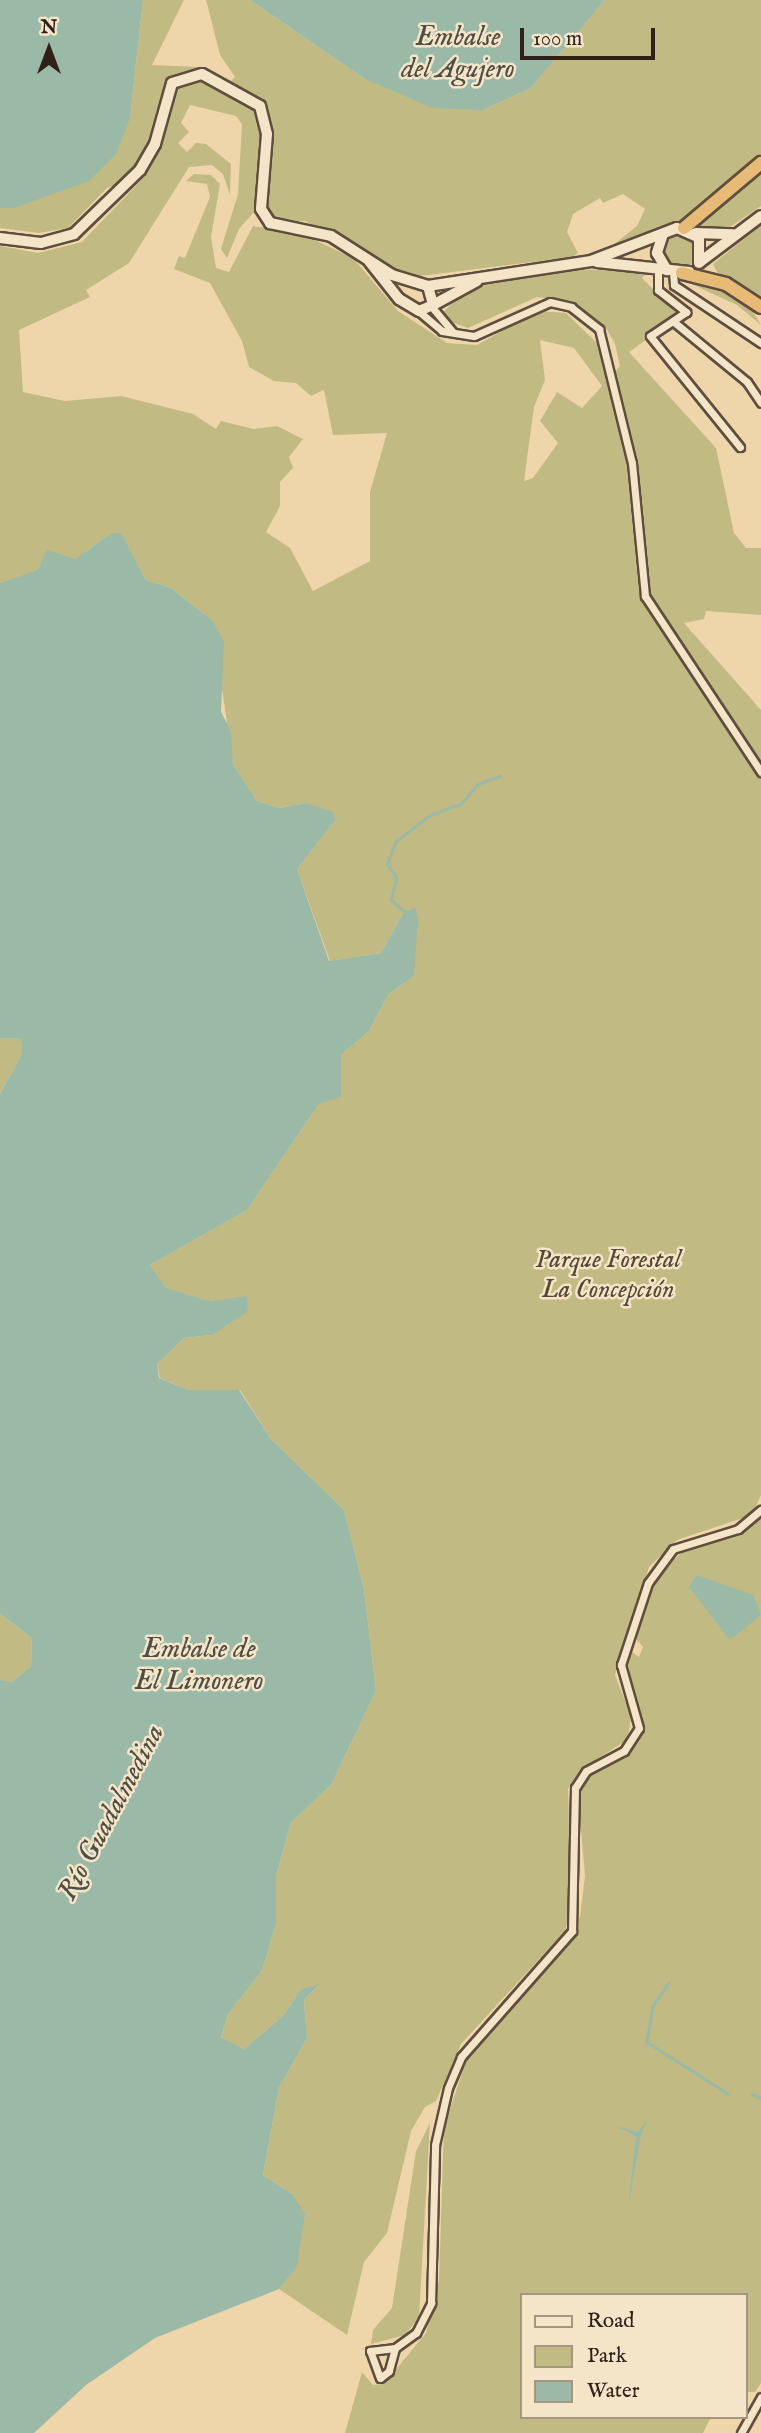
<!DOCTYPE html>
<meta charset="utf-8">
<style>
body{margin:0}
#map{position:relative;width:761px;height:2433px;overflow:hidden;background:#eed6aa;font-family:"IM FELL English",serif}
div>[style]{position:absolute}
.green>*{inset:0;background:#c1bb83}
.round{border-radius:50%}
.water>*{inset:0;background:#9ab9a6}
.stream>*{height:2.5px;margin:-1.25px;padding:0 1.25px;transform-origin:1.25px;border-radius:1.25px;background:#9ab9a6}
.roads{filter:drop-shadow(2px 0 #5f4e3e) drop-shadow(-2px 0 #5f4e3e) drop-shadow(0 2px #5f4e3e) drop-shadow(0 -2px #5f4e3e)}
.street>*{height:7px;margin:-3.5px;padding:0 3.5px;transform-origin:3.5px;border-radius:3.5px;background:#f4e4c8}
.secondary>*{height:10px;margin:-5px;padding:0 5px;transform-origin:5px;border-radius:5px;background:#f4e4c8}
.highway>*{height:12px;margin:-6px;padding:0 6px;transform-origin:6px;border-radius:6px;background:#e7bb75}
span{translate:-50% -50%;white-space:nowrap;text-align:center;line-height:1.15;-webkit-text-stroke:5px #f4e4c8;paint-order:stroke}
.park-label{font-size:26px;color:#544734;font-style:italic}
.water-label{font-size:28px;color:#4f4e44;font-style:italic}
.legend{position:absolute;left:520px;top:2293px;width:228px;height:126px;box-sizing:border-box;background:#f4e4c8;border:2px solid #a59682;margin:0;padding:9px 12px;list-style:none;font-size:21px;color:#2f201a}
.legend li{display:flex;align-items:center;gap:14px;height:35px}
.legend b{width:35px;border:2px solid #a59682}
.north{position:absolute;left:14px;top:14px;width:70px;height:70px;-webkit-text-stroke:5px #f4e4c8;paint-order:stroke;rotate:0deg;font-size:19px;font-weight:700;line-height:28px;text-align:center;color:#2f201a}
.north::after{content:'';display:block;margin:auto;width:24px;height:32px;background:#2f201a;clip-path:polygon(50% 0,100% 100%,50% 72%,0 100%)}
.scale{position:absolute;left:520px;top:28px;width:135px;height:32px;box-sizing:border-box;border:4px solid #2f201a;border-top:0;padding-left:9px;font-size:21px;line-height:24px;white-space:nowrap;color:#2f201a;-webkit-text-stroke:5px #f4e4c8;paint-order:stroke}
</style>
<div id="map">
<div class="green">
<i style="clip-path:polygon(evenodd,143px 0,184px 0,152px 65px,198px 67px,231px 81px,235px 77px,220px 55px,206px 0,250px 0,365px 79px,483px 110px,531px 88px,605px 0,761px 0,761px 154px,686px 220px,603px 253px,637px 226px,645px 209px,623px 194px,603px 203px,600px 198px,573px 214px,567px 232px,578px 253px,573px 257px,412px 277px,305px 221px,279px 221px,267px 209px,254px 212px,239px 229px,227px 258px,221px 249px,238px 194px,242px 124px,236px 116px,190px 105px,181px 123px,189px 132px,178px 143px,187px 152px,196px 143px,206px 144px,231px 164px,230px 195px,223px 174px,212px 165px,189px 167px,129px 263px,86px 290px,90px 297px,19px 330px,23px 392px,65px 401px,121px 396px,193px 414px,216px 429px,221px 421px,254px 429px,277px 426px,303px 439px,289px 457px,293px 468px,280px 482px,280px 506px,266px 532px,290px 548px,313px 591px,370px 561px,370px 492px,387px 433px,333px 435px,324px 390px,311px 396px,296px 383px,274px 381px,249px 367px,242px 341px,210px 283px,174px 269px,179px 256px,185px 258px,210px 197px,207px 184px,186px 181px,194px 174px,211px 175px,220px 184px,211px 237px,216px 268px,229px 272px,253px 226px,302px 234px,353px 258px,398px 311px,447px 343px,477px 345px,538px 311px,566px 313px,598px 344px,608px 380px,620px 366px,615px 344px,605px 326px,573px 301px,537px 297px,468px 328px,445px 320px,443px 312px,462px 294px,491px 282px,572px 269px,647px 272px,642px 278px,679px 316px,629px 352px,716px 448px,734px 533px,746px 548px,761px 548px,761px 615px,706px 611px,704px 619px,684px 623px,761px 710px,761px 1495px,752px 1515px,677px 1540px,649px 1567px,615px 1675px,631px 1716px,628px 1739px,579px 1771px,568px 1789px,571px 1910px,565px 1931px,461px 2044px,436px 2101px,425px 2107px,411px 2131px,387px 2233px,364px 2262px,347px 2335px,279px 2289px,297px 2265px,292px 2194px,263px 2175px,279px 2088px,307px 2038px,304px 2000px,319px 1985px,301px 1989px,283px 2016px,244px 2049px,221px 2039px,228px 2014px,262px 1971px,276px 1924px,276px 1876px,291px 1823px,331px 1785px,376px 1691px,364px 1589px,344px 1510px,271px 1439px,240px 1390px,189px 1390px,160px 1378px,157px 1364px,184px 1338px,212px 1335px,247px 1297px,208px 1301px,165px 1288px,150px 1265px,247px 1210px,319px 1104px,341px 1055px,369px 1031px,388px 995px,414px 976px,402px 915px,381px 953px,330px 961px,297px 869px,335px 821px,305px 803px,279px 808px,257px 801px,233px 764px,212px 620px,171px 588px,146px 580px,121px 534px,110px 534px,75px 559px,0 583px,0 246px,38px 253px,82px 242px,147px 174px,107px 188px,68px 228px,39px 233px,0 228px,0 208px,14px 208px,130px 118px,143px 0,540px 340px,574px 348px,602px 386px,582px 408px,557px 392px,540px 421px,558px 443px,533px 478px,524px 481px,534px 407px,545px 380px,540px 340px)"></i>
<i style="clip-path:polygon(761px 171px,761px 206px,727px 229px,695px 225px)"></i>
<i style="clip-path:polygon(761px 225px,761px 297px,717px 272px,713px 264px)"></i>
<i class="round" style="left:663px;top:234px;width:34px;height:34px"></i>
<i style="clip-path:polygon(683px 280px,717px 285px,748px 303px,761px 325px,737px 305px)"></i>
<i style="clip-path:polygon(0 1038px,21px 1039px,22px 1054px,0 1094px)"></i>
<i style="clip-path:polygon(761px 1519px,761px 2383px,755px 2392px,745px 2392px,745px 2295px,521px 2295px,521px 2417px,711px 2417px,703px 2433px,345px 2433px,362px 2372px,373px 2385px,384px 2384px,426px 2333px,439px 2280px,444px 2127px,467px 2058px,502px 2012px,551px 1966px,580px 1917px,585px 1876px,578px 1795px,593px 1772px,630px 1754px,639px 1740px,643px 1723px,625px 1665px,628px 1649px,639px 1657px,643px 1647px,634px 1636px,657px 1575px,688px 1547px,742px 1532px)"></i>
<i style="clip-path:polygon(0 1614px,32px 1638px,31px 1666px,12px 1682px,0 1680px)"></i>
<i style="clip-path:polygon(430px 2123px,419px 2317px,405px 2335px,371px 2344px,373px 2330px,392px 2308px,416px 2151px)"></i>
</div>
<div class="water">
<i style="clip-path:polygon(0 0,143px 0,130px 118px,116px 154px,89px 181px,14px 208px,0 208px)"></i>
<i style="clip-path:polygon(250px 0,605px 0,531px 88px,483px 110px,433px 108px,365px 79px)"></i>
<i style="clip-path:polygon(121px 533px,146px 580px,171px 588px,212px 620px,224px 642px,221px 712px,231px 731px,233px 764px,257px 801px,279px 808px,305px 803px,333px 812px,335px 821px,297px 869px,329px 961px,381px 953px,402px 915px,415px 907px,418px 919px,414px 976px,388px 995px,369px 1031px,341px 1055px,341px 1097px,319px 1104px,247px 1210px,150px 1265px,166px 1288px,209px 1301px,247px 1296px,248px 1311px,212px 1335px,184px 1338px,157px 1364px,159px 1378px,189px 1390px,239px 1390px,271px 1439px,344px 1510px,364px 1589px,376px 1691px,331px 1785px,291px 1823px,276px 1876px,276px 1924px,262px 1971px,228px 2014px,221px 2038px,244px 2049px,283px 2016px,301px 1989px,320px 1984px,304px 2000px,307px 2038px,279px 2088px,263px 2175px,292px 2194px,305px 2214px,297px 2266px,279px 2289px,155px 2338px,86px 2385px,34px 2433px,0 2433px,0 1680px,12px 1682px,31px 1666px,32px 1638px,0 1614px,0 1094px,22px 1054px,21px 1039px,0 1038px,0 583px,38px 570px,47px 550px,75px 559px,110px 534px)"></i>
<i style="clip-path:polygon(697px 1575px,753px 1595px,761px 1615px,730px 1640px,689px 1587px)"></i>
<i style="clip-path:polygon(647px 2120px,641px 2135px,628px 2208px,636px 2136px,615px 2126px,638px 2132px)"></i>
</div>
<div class="stream">
<i style="left:407px;top:914px;width:21px;rotate:-139deg"></i>
<i style="left:391px;top:900px;width:23px;rotate:-77deg"></i>
<i style="left:396px;top:878px;width:17px;rotate:-123deg"></i>
<i style="left:387px;top:864px;width:25px;rotate:-69deg"></i>
<i style="left:396px;top:841px;width:43px;rotate:-37.4deg"></i>
<i style="left:430px;top:815px;width:33px;rotate:-20deg"></i>
<i style="left:461px;top:804px;width:26px;rotate:-50deg"></i>
<i style="left:478px;top:784px;width:23px;rotate:-20deg"></i>
<i style="left:669px;top:1983px;width:29px;rotate:124deg"></i>
<i style="left:653px;top:2007px;width:36px;rotate:100deg"></i>
<i style="left:647px;top:2042px;width:97px;rotate:32.4deg"></i>
<i style="left:752px;top:2094px;width:10px;rotate:24deg"></i>
</div>
<div class="roads">
<div class="street">
<i style="left:658px;top:269px;width:21px;rotate:90deg"></i>
<i style="left:658px;top:290px;width:36px;rotate:38deg"></i>
<i style="left:686px;top:312px;width:43px;rotate:146.3deg"></i>
<i style="left:650px;top:336px;width:143px;rotate:51deg"></i>
<i style="left:673px;top:273px;width:12px;rotate:85deg"></i>
<i style="left:674px;top:285px;width:105px;rotate:33.7deg"></i>
<i style="left:431px;top:306px;width:34px;rotate:50deg"></i>
<i style="left:416px;top:309px;width:34px;rotate:40deg"></i>
<i style="left:442px;top:331px;width:32px;rotate:9deg"></i>
<i style="left:474px;top:336px;width:83px;rotate:-24.1deg"></i>
<i style="left:550px;top:302px;width:22px;rotate:13deg"></i>
<i style="left:571px;top:307px;width:36px;rotate:38deg"></i>
<i style="left:599px;top:329px;width:138px;rotate:76.2deg"></i>
<i style="left:632px;top:463px;width:134px;rotate:84.4deg"></i>
<i style="left:645px;top:596px;width:211px;rotate:56.6deg"></i>
<i style="left:674px;top:322px;width:94px;rotate:39.4deg"></i>
<i style="left:747px;top:382px;width:25px;rotate:56deg"></i>
<i style="left:395px;top:2348px;width:24px;rotate:105deg"></i>
<i style="left:389px;top:2371px;width:11px;rotate:142deg"></i>
<i style="left:380px;top:2378px;width:29px;rotate:-110deg"></i>
<i style="left:370px;top:2351px;width:25px;rotate:-7deg"></i>
<i style="left:395px;top:2348px;width:26px;rotate:-36deg"></i>
<i style="left:416px;top:2333px;width:34px;rotate:-63deg"></i>
<i style="left:431px;top:2303px;width:158px;rotate:-88.5deg"></i>
<i style="left:435px;top:2145px;width:58px;rotate:-77.2deg"></i>
<i style="left:448px;top:2088px;width:34px;rotate:-67deg"></i>
<i style="left:461px;top:2057px;width:168px;rotate:-48.6deg"></i>
<i style="left:572px;top:1931px;width:143px;rotate:-88.8deg"></i>
<i style="left:575px;top:1788px;width:20px;rotate:-57deg"></i>
<i style="left:586px;top:1771px;width:43px;rotate:-27.8deg"></i>
<i style="left:624px;top:1751px;width:27px;rotate:-57deg"></i>
<i style="left:639px;top:1728px;width:66px;rotate:-105.9deg"></i>
<i style="left:621px;top:1665px;width:86px;rotate:-71.8deg"></i>
<i style="left:648px;top:1583px;width:42px;rotate:-53.7deg"></i>
<i style="left:673px;top:1549px;width:68px;rotate:-17.1deg"></i>
<i style="left:738px;top:1529px;width:30px;rotate:-40deg"></i>
<i style="left:741px;top:2433px;width:41px;rotate:-60.9deg"></i>
</div>
<div class="secondary">
<i style="left:696px;top:233px;width:37px;rotate:2deg"></i>
<i style="left:663px;top:234px;width:20px;rotate:108deg"></i>
<i style="left:657px;top:253px;width:20px;rotate:60deg"></i>
<i style="left:0;top:238px;width:41px;rotate:7deg"></i>
<i style="left:41px;top:243px;width:34px;rotate:-15deg"></i>
<i style="left:74px;top:234px;width:92px;rotate:-44.1deg"></i>
<i style="left:140px;top:170px;width:30px;rotate:-60deg"></i>
<i style="left:155px;top:144px;width:63px;rotate:-74.4deg"></i>
<i style="left:172px;top:83px;width:31px;rotate:-17deg"></i>
<i style="left:202px;top:74px;width:66px;rotate:28.9deg"></i>
<i style="left:260px;top:106px;width:29px;rotate:76deg"></i>
<i style="left:267px;top:134px;width:75px;rotate:94.6deg"></i>
<i style="left:261px;top:209px;width:17px;rotate:57deg"></i>
<i style="left:270px;top:223px;width:62px;rotate:12deg"></i>
<i style="left:331px;top:236px;width:72px;rotate:32.6deg"></i>
<i style="left:392px;top:275px;width:38px;rotate:17deg"></i>
<i style="left:428px;top:286px;width:20px;rotate:75deg"></i>
<i style="left:433px;top:305px;width:15px;rotate:157deg"></i>
<i style="left:419px;top:311px;width:23px;rotate:-149deg"></i>
<i style="left:399px;top:299px;width:48px;rotate:-128.3deg"></i>
<i style="left:597px;top:262px;width:93px;rotate:6.2deg"></i>
<i style="left:700px;top:262px;width:76px;rotate:-37deg"></i>
<i style="left:428px;top:286px;width:165px;rotate:-8.7deg"></i>
<i style="left:591px;top:261px;width:92px;rotate:-21deg"></i>
<i style="left:677px;top:228px;width:24px;rotate:24deg"></i>
<i style="left:699px;top:238px;width:25px;rotate:90deg"></i>
<i style="left:433px;top:305px;width:50px;rotate:-28.6deg"></i>
</div>
<div class="highway">
<i style="left:684px;top:228px;width:101px;rotate:-40.2deg"></i>
<i style="left:682px;top:273px;width:45px;rotate:14deg"></i>
<i style="left:726px;top:284px;width:42px;rotate:33.3deg"></i>
</div>
</div>
<div class="park-label">
<span style="left:608px;top:1275px">Parque Forestal<br>La Concepción</span>
</div>
<div class="water-label">
<span style="left:458px;top:54px">Embalse<br>del Agujero</span>
<span style="left:199px;top:1666px">Embalse de<br>El Limonero</span>
<span style="left:112px;top:1813px;rotate:-62deg">Río Guadalmedina</span>
</div>
<ul class="legend">
<li><b style="height:9px;background:#f4e4c8"></b>Road</li>
<li><b style="height:19px;background:#c1bb83"></b>Park</li>
<li><b style="height:19px;background:#9ab9a6"></b>Water</li>
</ul>
<div class="north">N</div>
<div class="scale">100 m</div>
</div>
